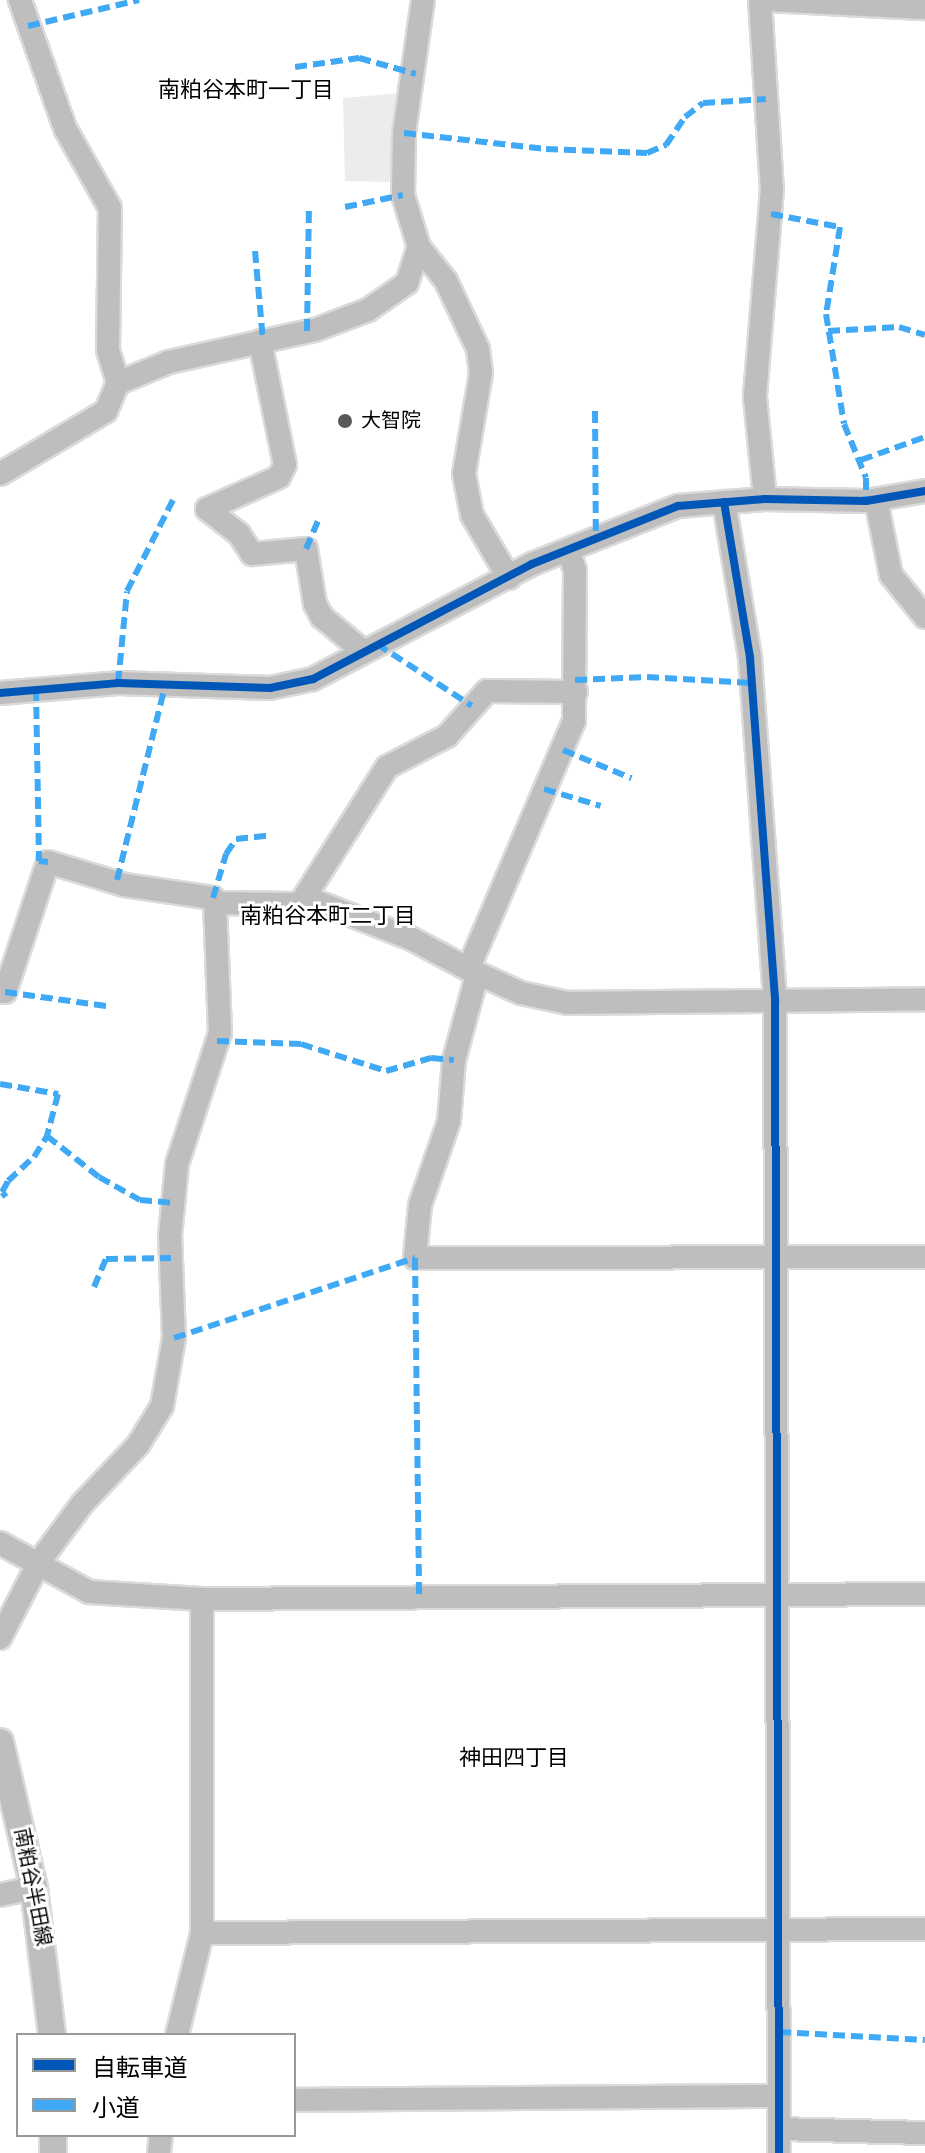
<!DOCTYPE html>
<meta charset="utf-8">
<style>
body{margin:0}
#map{position:relative;width:925px;height:2153px;overflow:hidden;background:#fff;font-family:"Varela Round","Noto Sans JP",sans-serif}
div>[style]{position:absolute}
.green>*{inset:0;background:#ececec}
.roads{filter:drop-shadow(2px 0 #dbdbdb) drop-shadow(-2px 0 #dbdbdb) drop-shadow(0 2px #dbdbdb) drop-shadow(0 -2px #dbdbdb)}
.minor>*{height:22px;margin:-11px;padding:0 11px;transform-origin:11px;border-radius:11px;background:#bebebe}
.major>*{height:26px;margin:-13px;padding:0 13px;transform-origin:13px;border-radius:13px;background:#bebebe}
.quiet>*{height:6px;margin-top:-3px;transform-origin:0;background:repeating-linear-gradient(90deg,#3fa9f5 0 12px,transparent 0 18px)}
.cycleway>*{height:8px;margin:-4px;padding:0 4px;transform-origin:4px;border-radius:4px;background:#0057b8}
.dots>*{width:22px;height:22px;translate:-50% -50%;box-sizing:border-box;border:4px solid #fff;border-radius:50%}
span{translate:-50% -50%;white-space:nowrap;text-align:center;line-height:1.15;-webkit-text-stroke:6px #fff;paint-order:stroke}
.poi-label{font-size:20px;color:#000}
.left{translate:0 -50%;text-align:left}
.street-label{font-size:20px;color:#000}
.neighbourhood-label{font-size:22px;color:#000}
.legend{position:absolute;left:16px;top:2033px;width:280px;height:104px;box-sizing:border-box;background:#fff;border:2px solid #999;margin:0;padding:10px 14px;list-style:none;font-size:24px;color:#000}
.legend li{display:flex;align-items:center;gap:16px;height:40px}
.legend b{width:40px;border:2px solid #999}
</style>
<div id="map">
<div class="green">
<i style="clip-path:polygon(403px 93px,389px 182px,345px 181px,343px 98px)"></i>
</div>
<div class="roads">
<div class="minor">
<i style="left:760px;top:0;width:189px;rotate:86.4deg"></i>
<i style="left:772px;top:189px;width:209px;rotate:94.7deg"></i>
<i style="left:755px;top:397px;width:102px;rotate:84.4deg"></i>
<i style="left:770px;top:0;width:155px;rotate:3deg"></i>
<i style="left:419px;top:247px;width:43px;rotate:51.5deg"></i>
<i style="left:446px;top:281px;width:75px;rotate:64.8deg"></i>
<i style="left:478px;top:349px;width:24px;rotate:83deg"></i>
<i style="left:481px;top:373px;width:102px;rotate:99.6deg"></i>
<i style="left:464px;top:474px;width:42px;rotate:79deg"></i>
<i style="left:472px;top:515px;width:73px;rotate:59.6deg"></i>
<i style="left:260px;top:341px;width:126px;rotate:78.6deg"></i>
<i style="left:285px;top:465px;width:13px;rotate:117deg"></i>
<i style="left:279px;top:477px;width:79px;rotate:156deg"></i>
<i style="left:207px;top:509px;width:41px;rotate:38deg"></i>
<i style="left:239px;top:534px;width:24px;rotate:57deg"></i>
<i style="left:252px;top:554px;width:54px;rotate:-5.3deg"></i>
<i style="left:306px;top:549px;width:56px;rotate:80.7deg"></i>
<i style="left:315px;top:604px;width:15px;rotate:62deg"></i>
<i style="left:322px;top:617px;width:53px;rotate:39.7deg"></i>
<i style="left:118px;top:383px;width:55px;rotate:-22.4deg"></i>
<i style="left:169px;top:362px;width:149px;rotate:-12.4deg"></i>
<i style="left:315px;top:330px;width:57px;rotate:-20.7deg"></i>
<i style="left:368px;top:310px;width:47px;rotate:-34.7deg"></i>
<i style="left:407px;top:283px;width:38px;rotate:-72deg"></i>
<i style="left:419px;top:247px;width:54px;rotate:-107.1deg"></i>
<i style="left:403px;top:195px;width:62px;rotate:-89.1deg"></i>
<i style="left:404px;top:133px;width:134px;rotate:-81.9deg"></i>
<i style="left:0;top:474px;width:123px;rotate:-30.7deg"></i>
<i style="left:106px;top:411px;width:30px;rotate:-67deg"></i>
<i style="left:118px;top:383px;width:34px;rotate:-107deg"></i>
<i style="left:108px;top:350px;width:142px;rotate:-89.2deg"></i>
<i style="left:110px;top:208px;width:92px;rotate:-119.4deg"></i>
<i style="left:65px;top:128px;width:136px;rotate:-109.4deg"></i>
<i style="left:876px;top:500px;width:76px;rotate:78.7deg"></i>
<i style="left:891px;top:575px;width:54px;rotate:51deg"></i>
<i style="left:724px;top:502px;width:158px;rotate:80.5deg"></i>
<i style="left:750px;top:658px;width:344px;rotate:85.8deg"></i>
<i style="left:775px;top:1001px;width:1152px;rotate:89.8deg"></i>
<i style="left:569px;top:551px;width:21px;rotate:73deg"></i>
<i style="left:575px;top:571px;width:150px;rotate:90.4deg"></i>
<i style="left:574px;top:721px;width:270px;rotate:113.1deg"></i>
<i style="left:468px;top:969px;width:58px;rotate:24.4deg"></i>
<i style="left:521px;top:993px;width:48px;rotate:12deg"></i>
<i style="left:568px;top:1003px;width:357px;rotate:-0.6deg"></i>
<i style="left:0;top:693px;width:118px;rotate:-4.8deg"></i>
<i style="left:118px;top:683px;width:152px;rotate:1.9deg"></i>
<i style="left:270px;top:688px;width:44px;rotate:-11.8deg"></i>
<i style="left:313px;top:679px;width:247px;rotate:-27.7deg"></i>
<i style="left:532px;top:564px;width:157px;rotate:-21.7deg"></i>
<i style="left:678px;top:506px;width:87px;rotate:-4.6deg"></i>
<i style="left:765px;top:499px;width:101px;rotate:1.1deg"></i>
<i style="left:866px;top:501px;width:60px;rotate:-9.6deg"></i>
<i style="left:302px;top:901px;width:13px"></i>
<i style="left:315px;top:901px;width:104px;rotate:21.4deg"></i>
<i style="left:412px;top:939px;width:64px;rotate:28.2deg"></i>
<i style="left:477px;top:975px;width:88px;rotate:105.1deg"></i>
<i style="left:454px;top:1060px;width:61px;rotate:94.7deg"></i>
<i style="left:449px;top:1121px;width:89px;rotate:109deg"></i>
<i style="left:420px;top:1205px;width:53px;rotate:95.4deg"></i>
<i style="left:415px;top:1258px;width:510px;rotate:-0.11deg"></i>
<i style="left:0;top:991px;width:5px;rotate:11deg"></i>
<i style="left:5px;top:992px;width:137px;rotate:-71.7deg"></i>
<i style="left:48px;top:862px;width:79px;rotate:16.8deg"></i>
<i style="left:124px;top:885px;width:90px;rotate:8.3deg"></i>
<i style="left:213px;top:898px;width:5px;rotate:68deg"></i>
<i style="left:215px;top:903px;width:79px;rotate:0.7deg"></i>
<i style="left:294px;top:904px;width:9px;rotate:-21deg"></i>
<i style="left:302px;top:901px;width:159px;rotate:-57.6deg"></i>
<i style="left:387px;top:767px;width:68px;rotate:-27.3deg"></i>
<i style="left:447px;top:736px;width:60px;rotate:-48.4deg"></i>
<i style="left:487px;top:691px;width:89px;rotate:0.6deg"></i>
<i style="left:0;top:1543px;width:102px;rotate:28.8deg"></i>
<i style="left:89px;top:1592px;width:113px;rotate:3.5deg"></i>
<i style="left:202px;top:1599px;width:723px;rotate:-0.4deg"></i>
<i style="left:0;top:1638px;width:85px;rotate:-62.8deg"></i>
<i style="left:39px;top:1562px;width:72px;rotate:-53.4deg"></i>
<i style="left:82px;top:1504px;width:81px;rotate:-46.5deg"></i>
<i style="left:138px;top:1445px;width:46px;rotate:-58.4deg"></i>
<i style="left:162px;top:1406px;width:69px;rotate:-80deg"></i>
<i style="left:174px;top:1338px;width:102px;rotate:-92.2deg"></i>
<i style="left:170px;top:1236px;width:72px;rotate:-84.4deg"></i>
<i style="left:177px;top:1164px;width:138px;rotate:-71.8deg"></i>
<i style="left:220px;top:1033px;width:130px;rotate:-92.2deg"></i>
<i style="left:0;top:1895px;width:35px;rotate:-12deg"></i>
<i style="left:202px;top:1933px;width:723px;rotate:-0.32deg"></i>
<i style="left:177px;top:2035px;width:105px;rotate:-76.2deg"></i>
<i style="left:202px;top:1933px;width:334px;rotate:-90deg"></i>
<i style="left:294px;top:2100px;width:485px;rotate:-0.5deg"></i>
<i style="left:780px;top:2129px;width:145px;rotate:1.6deg"></i>
<i style="left:159px;top:2153px;width:18px;rotate:-84deg"></i>
</div>
<div class="major">
<i style="left:0;top:1742px;width:150px;rotate:76.9deg"></i>
<i style="left:34px;top:1888px;width:148px;rotate:83deg"></i>
<i style="left:53px;top:2153px;width:18px;rotate:-90deg"></i>
</div>
</div>
<div class="quiet">
<i style="left:28px;top:26px;width:114px;rotate:-13.2deg"></i>
<i style="left:295px;top:67px;width:65px;rotate:-8deg"></i>
<i style="left:359px;top:58px;width:59px;rotate:15.7deg"></i>
<i style="left:404px;top:133px;width:143px;rotate:6.4deg"></i>
<i style="left:546px;top:149px;width:101px;rotate:2.3deg"></i>
<i style="left:647px;top:153px;width:21px;rotate:-23deg"></i>
<i style="left:666px;top:145px;width:34px;rotate:-56deg"></i>
<i style="left:685px;top:117px;width:23px;rotate:-38deg"></i>
<i style="left:703px;top:103px;width:63px;rotate:-3.6deg"></i>
<i style="left:345px;top:207px;width:59px;rotate:-11.7deg"></i>
<i style="left:771px;top:214px;width:70px;rotate:10.7deg"></i>
<i style="left:840px;top:227px;width:88px;rotate:99.1deg"></i>
<i style="left:826px;top:314px;width:111px;rotate:80.7deg"></i>
<i style="left:844px;top:424px;width:58px;rotate:67.8deg"></i>
<i style="left:866px;top:478px;width:23px;rotate:90deg"></i>
<i style="left:255px;top:251px;width:89px;rotate:84.9deg"></i>
<i style="left:307px;top:331px;width:122px;rotate:-89.1deg"></i>
<i style="left:828px;top:331px;width:71px;rotate:-3.2deg"></i>
<i style="left:899px;top:327px;width:27px;rotate:17deg"></i>
<i style="left:595px;top:411px;width:129px;rotate:89.6deg"></i>
<i style="left:861px;top:460px;width:68px;rotate:-19.8deg"></i>
<i style="left:306px;top:549px;width:34px;rotate:-67deg"></i>
<i style="left:377px;top:644px;width:113px;rotate:33.1deg"></i>
<i style="left:575px;top:680px;width:72px;rotate:-2.4deg"></i>
<i style="left:647px;top:677px;width:105px;rotate:3.3deg"></i>
<i style="left:118px;top:683px;width:92px;rotate:-84.4deg"></i>
<i style="left:127px;top:591px;width:102px;rotate:-63.2deg"></i>
<i style="left:36px;top:689px;width:172px;rotate:89deg"></i>
<i style="left:39px;top:861px;width:9px;rotate:6deg"></i>
<i style="left:563px;top:750px;width:74px;rotate:22.4deg"></i>
<i style="left:544px;top:789px;width:59px;rotate:16.6deg"></i>
<i style="left:117px;top:880px;width:200px;rotate:-76.1deg"></i>
<i style="left:213px;top:898px;width:46px;rotate:-73.5deg"></i>
<i style="left:226px;top:854px;width:18px;rotate:-56deg"></i>
<i style="left:236px;top:839px;width:36px;rotate:-6deg"></i>
<i style="left:5px;top:992px;width:102px;rotate:7.9deg"></i>
<i style="left:217px;top:1041px;width:84px;rotate:2deg"></i>
<i style="left:301px;top:1044px;width:89px;rotate:17.6deg"></i>
<i style="left:386px;top:1071px;width:47px;rotate:-16.1deg"></i>
<i style="left:431px;top:1058px;width:23px;rotate:5deg"></i>
<i style="left:0;top:1084px;width:59px;rotate:9.8deg"></i>
<i style="left:58px;top:1094px;width:43px;rotate:104.7deg"></i>
<i style="left:47px;top:1136px;width:66px;rotate:38.3deg"></i>
<i style="left:99px;top:1177px;width:47px;rotate:29.3deg"></i>
<i style="left:140px;top:1200px;width:33px;rotate:5deg"></i>
<i style="left:6px;top:1197px;width:6px;rotate:-129deg"></i>
<i style="left:2px;top:1192px;width:13px;rotate:-61deg"></i>
<i style="left:8px;top:1181px;width:35px;rotate:-43deg"></i>
<i style="left:34px;top:1157px;width:25px;rotate:-58deg"></i>
<i style="left:94px;top:1287px;width:30px;rotate:-67deg"></i>
<i style="left:106px;top:1259px;width:65px;rotate:-0.9deg"></i>
<i style="left:174px;top:1338px;width:254px;rotate:-18.4deg"></i>
<i style="left:415px;top:1258px;width:340px;rotate:89.3deg"></i>
<i style="left:779px;top:2032px;width:146px;rotate:3.1deg"></i>
</div>
<div class="cycleway">
<i style="left:724px;top:502px;width:158px;rotate:80.5deg"></i>
<i style="left:750px;top:658px;width:344px;rotate:85.8deg"></i>
<i style="left:775px;top:1001px;width:1152px;rotate:89.8deg"></i>
<i style="left:0;top:693px;width:118px;rotate:-4.8deg"></i>
<i style="left:118px;top:683px;width:152px;rotate:1.9deg"></i>
<i style="left:270px;top:688px;width:44px;rotate:-11.8deg"></i>
<i style="left:313px;top:679px;width:247px;rotate:-27.7deg"></i>
<i style="left:532px;top:564px;width:157px;rotate:-21.7deg"></i>
<i style="left:678px;top:506px;width:87px;rotate:-4.6deg"></i>
<i style="left:765px;top:499px;width:101px;rotate:1.1deg"></i>
<i style="left:866px;top:501px;width:60px;rotate:-9.6deg"></i>
</div>
<div class="dots">
<i style="left:345px;top:421px;background:#595959"></i>
</div>
<div class="poi-label">
<span class="left" style="left:361px;top:421px">大智院</span>
</div>
<div class="street-label">
<span style="left:32px;top:1887px;rotate:79deg">南粕谷半田線</span>
</div>
<div class="neighbourhood-label">
<span style="left:246px;top:91px">南粕谷本町一丁目</span>
<span style="left:328px;top:917px">南粕谷本町二丁目</span>
<span style="left:514px;top:1759px">神田四丁目</span>
</div>
<ul class="legend">
<li><b style="height:10px;background:#0057b8"></b>自転車道</li>
<li><b style="height:10px;background:#3fa9f5"></b>小道</li>
</ul>
</div>
